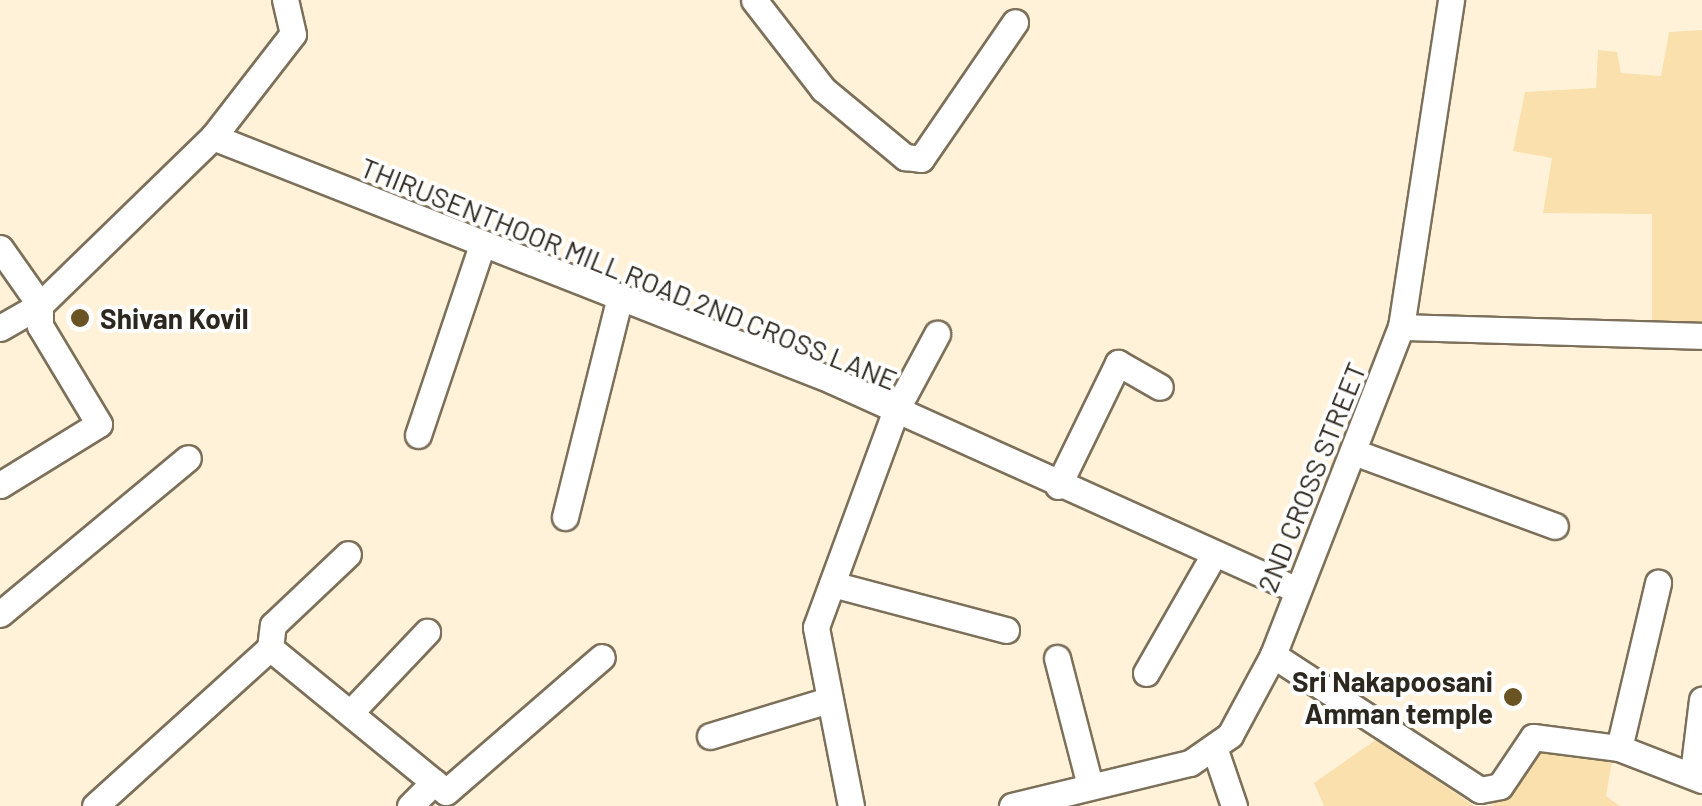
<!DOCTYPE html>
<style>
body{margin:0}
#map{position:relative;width:1702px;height:806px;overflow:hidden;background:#fff2d9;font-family:Barlow,sans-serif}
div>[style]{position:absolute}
.green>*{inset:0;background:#fae0ad}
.roads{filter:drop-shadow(2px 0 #7c705a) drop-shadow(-2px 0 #7c705a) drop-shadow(0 2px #7c705a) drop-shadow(0 -2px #7c705a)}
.minor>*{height:25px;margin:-12.5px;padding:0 12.5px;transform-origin:12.5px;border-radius:12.5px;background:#fff}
.dots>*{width:28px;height:28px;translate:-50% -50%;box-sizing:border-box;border:5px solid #fff;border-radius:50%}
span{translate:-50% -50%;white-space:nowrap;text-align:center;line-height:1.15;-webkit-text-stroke:8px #fff;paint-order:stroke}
.street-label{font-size:28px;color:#2d281f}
.poi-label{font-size:28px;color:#2d281f;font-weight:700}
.left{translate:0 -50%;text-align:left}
.right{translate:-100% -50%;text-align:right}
</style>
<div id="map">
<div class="green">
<i style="clip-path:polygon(1702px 30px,1702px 328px,1652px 327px,1652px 214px,1543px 213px,1552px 158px,1513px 151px,1525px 92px,1596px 88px,1598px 50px,1617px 52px,1621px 73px,1661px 76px,1669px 32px)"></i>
<i style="clip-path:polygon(1377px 739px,1474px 806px,1324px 806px,1314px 783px)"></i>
<i style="clip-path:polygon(1533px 747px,1613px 755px,1606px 796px,1620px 806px,1491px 806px)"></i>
</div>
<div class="roads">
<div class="minor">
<i style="left:754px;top:0;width:113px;rotate:52.2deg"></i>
<i style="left:823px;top:89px;width:107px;rotate:39.7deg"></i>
<i style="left:905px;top:157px;width:16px;rotate:7deg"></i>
<i style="left:921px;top:159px;width:166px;rotate:-55.5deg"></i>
<i style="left:213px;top:137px;width:130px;rotate:-52.2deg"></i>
<i style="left:293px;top:34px;width:35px;rotate:-103deg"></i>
<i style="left:0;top:248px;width:70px;rotate:54.9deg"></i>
<i style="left:40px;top:305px;width:46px;rotate:150.1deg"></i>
<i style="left:1401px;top:327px;width:301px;rotate:1.7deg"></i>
<i style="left:418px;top:435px;width:197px;rotate:-71.4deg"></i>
<i style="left:1354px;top:452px;width:214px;rotate:20.2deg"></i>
<i style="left:0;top:485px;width:116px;rotate:-31.6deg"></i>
<i style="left:99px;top:424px;width:114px;rotate:-121deg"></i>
<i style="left:40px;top:326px;width:21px;rotate:-90deg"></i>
<i style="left:40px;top:305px;width:241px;rotate:-44.2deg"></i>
<i style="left:213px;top:137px;width:664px;rotate:21.46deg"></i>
<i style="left:831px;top:380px;width:511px;rotate:24.26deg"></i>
<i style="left:1058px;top:486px;width:137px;rotate:-64deg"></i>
<i style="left:1118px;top:363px;width:48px;rotate:29.7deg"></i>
<i style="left:565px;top:517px;width:223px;rotate:-76deg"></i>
<i style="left:832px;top:584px;width:180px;rotate:14.8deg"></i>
<i style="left:0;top:614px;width:244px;rotate:-39.7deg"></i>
<i style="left:270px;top:648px;width:23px;rotate:-83deg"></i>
<i style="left:273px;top:625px;width:103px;rotate:-43.4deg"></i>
<i style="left:1273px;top:655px;width:247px;rotate:33.1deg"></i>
<i style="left:1480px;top:790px;width:20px;rotate:-11deg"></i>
<i style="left:1500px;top:786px;width:59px;rotate:-56deg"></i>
<i style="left:1533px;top:737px;width:87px;rotate:7.3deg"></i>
<i style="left:1619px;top:748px;width:89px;rotate:21.1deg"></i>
<i style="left:1057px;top:658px;width:132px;rotate:75.5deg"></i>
<i style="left:1146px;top:673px;width:135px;rotate:-60.2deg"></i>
<i style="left:350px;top:713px;width:112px;rotate:-46.5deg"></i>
<i style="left:710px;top:736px;width:120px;rotate:-16.9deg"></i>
<i style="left:1619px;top:748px;width:170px;rotate:-76.7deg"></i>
<i style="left:1216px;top:753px;width:56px;rotate:71.2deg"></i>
<i style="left:1693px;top:773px;width:74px;rotate:-83deg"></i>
<i style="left:95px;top:806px;width:236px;rotate:-42.1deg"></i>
<i style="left:270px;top:648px;width:227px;rotate:39.3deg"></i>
<i style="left:446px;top:792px;width:206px;rotate:-40.9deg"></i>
<i style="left:410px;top:806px;width:34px;rotate:-45deg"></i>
<i style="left:851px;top:806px;width:182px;rotate:-101.1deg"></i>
<i style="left:816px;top:627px;width:229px;rotate:-69.8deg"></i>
<i style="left:895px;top:412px;width:89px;rotate:-61.7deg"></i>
<i style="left:1012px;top:806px;width:183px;rotate:-13.6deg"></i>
<i style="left:1190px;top:763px;width:49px;rotate:-35deg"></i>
<i style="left:1230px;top:735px;width:91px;rotate:-61.7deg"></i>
<i style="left:1273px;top:655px;width:352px;rotate:-68.7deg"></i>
<i style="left:1401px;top:327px;width:331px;rotate:-81.3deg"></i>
</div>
</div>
<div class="dots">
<i style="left:80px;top:318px;background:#6b5424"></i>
<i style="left:1513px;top:697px;background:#6b5424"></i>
</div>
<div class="street-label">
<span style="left:629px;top:273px;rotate:22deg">THIRUSENTHOOR MILL ROAD 2ND CROSS LANE</span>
<span style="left:1311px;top:477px;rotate:-68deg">2ND CROSS STREET</span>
</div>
<div class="poi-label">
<span class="left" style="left:100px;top:318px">Shivan Kovil</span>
<span class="right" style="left:1493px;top:697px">Sri Nakapoosani<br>Amman temple</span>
</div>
</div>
